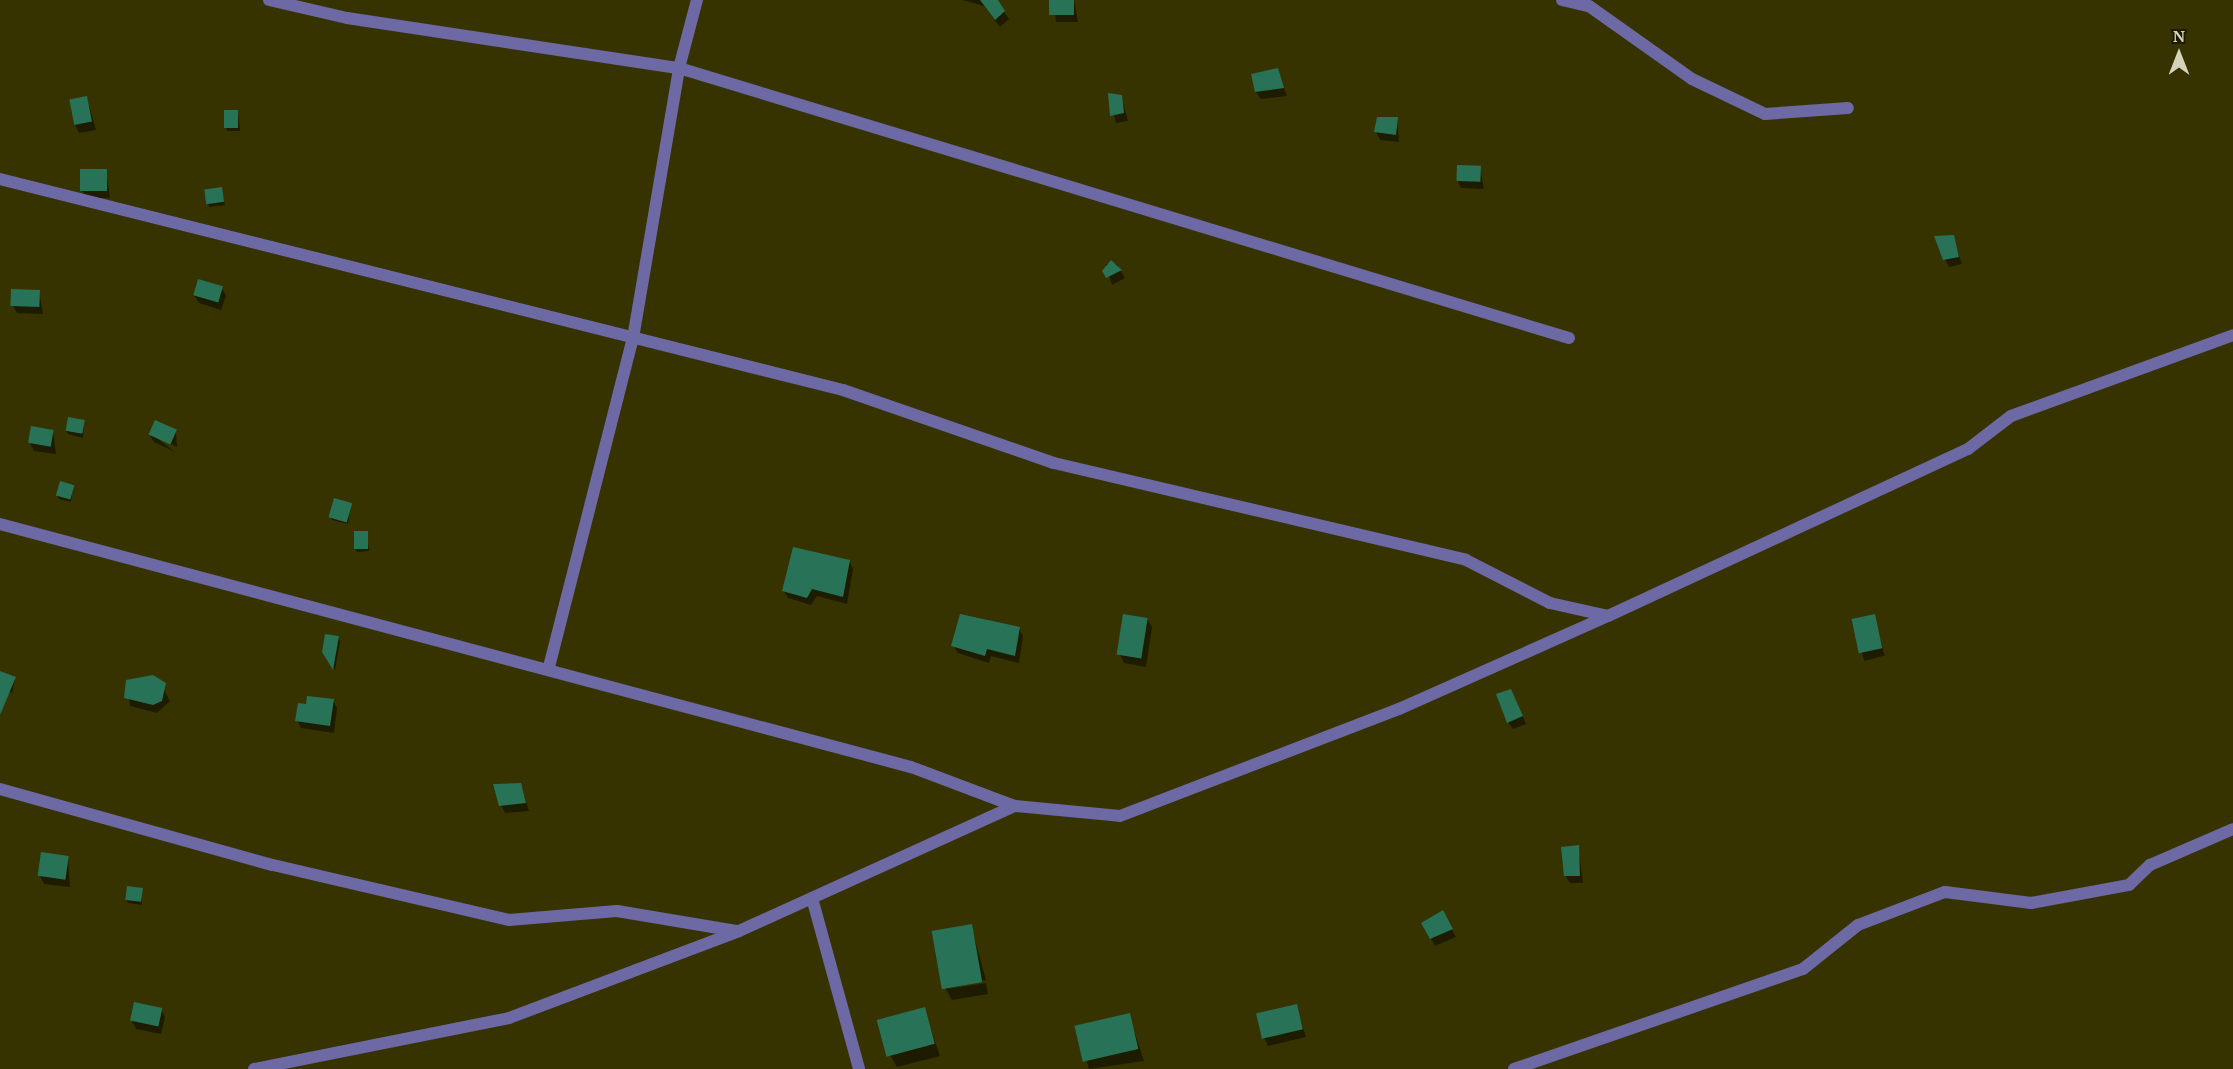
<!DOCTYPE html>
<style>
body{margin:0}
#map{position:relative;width:2233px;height:1069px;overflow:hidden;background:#373300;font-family:"PT Serif",serif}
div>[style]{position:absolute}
.shadow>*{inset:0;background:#0007;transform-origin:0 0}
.building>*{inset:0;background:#287257;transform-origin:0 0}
.minor>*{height:12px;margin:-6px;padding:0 6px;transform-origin:6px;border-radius:6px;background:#6c69a5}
span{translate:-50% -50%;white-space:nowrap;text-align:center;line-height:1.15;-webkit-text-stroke:5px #1c1a06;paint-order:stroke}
.north{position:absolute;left:2149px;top:24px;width:60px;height:60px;-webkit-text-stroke:4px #1c1a06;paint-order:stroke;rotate:0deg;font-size:16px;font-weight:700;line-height:24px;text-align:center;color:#d5d4ba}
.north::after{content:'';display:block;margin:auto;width:21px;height:27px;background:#d5d4ba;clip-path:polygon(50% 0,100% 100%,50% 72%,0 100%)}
</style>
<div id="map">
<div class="shadow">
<i style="clip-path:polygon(962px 0,996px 0,1009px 19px,1000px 27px,984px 6px)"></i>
<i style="clip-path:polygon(1054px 0,1074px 0,1078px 22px,1056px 22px)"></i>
<i style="clip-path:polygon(1277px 70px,1287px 96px,1261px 99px,1256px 92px)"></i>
<i style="clip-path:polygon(1109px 95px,1121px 96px,1128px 121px,1116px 123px)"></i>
<i style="clip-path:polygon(87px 98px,96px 130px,79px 133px,75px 125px)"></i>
<i style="clip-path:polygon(238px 112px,240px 131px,227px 131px,226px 127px)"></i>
<i style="clip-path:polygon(1397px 119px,1399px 142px,1380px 140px,1376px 132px)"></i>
<i style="clip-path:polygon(1480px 168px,1484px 189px,1461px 188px,1457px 180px)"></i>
<i style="clip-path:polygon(106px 170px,110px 198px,86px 198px,82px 190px)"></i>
<i style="clip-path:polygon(221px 189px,225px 205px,209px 207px,208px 203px)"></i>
<i style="clip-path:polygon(1953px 237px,1962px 264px,1949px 267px,1945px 259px)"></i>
<i style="clip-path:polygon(1106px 264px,1117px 264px,1125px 278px,1112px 285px)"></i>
<i style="clip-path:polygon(222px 288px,226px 296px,221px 310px,199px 303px,194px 295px)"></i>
<i style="clip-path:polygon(39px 291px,43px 314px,17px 313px,13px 306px)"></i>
<i style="clip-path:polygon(84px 422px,83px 438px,68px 434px,66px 431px)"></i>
<i style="clip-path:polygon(156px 422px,176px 432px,177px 447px,154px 436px,175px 452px,154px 442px,149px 434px)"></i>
<i style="clip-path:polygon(53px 431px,56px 454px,34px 451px,30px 443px)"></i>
<i style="clip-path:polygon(73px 486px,71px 502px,59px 499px,57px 495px)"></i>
<i style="clip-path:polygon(351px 504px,348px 524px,332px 520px,330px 516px)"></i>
<i style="clip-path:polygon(367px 533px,369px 551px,357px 552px,355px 548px)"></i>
<i style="clip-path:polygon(849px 561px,853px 569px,847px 604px,817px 596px,811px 605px,788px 598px,783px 590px)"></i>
<i style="left:1874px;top:616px;width:41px;height:21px;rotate:75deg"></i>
<i style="clip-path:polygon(1147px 619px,1152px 627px,1146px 667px,1124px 663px,1120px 655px)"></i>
<i style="clip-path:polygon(1019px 629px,1023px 636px,1019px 663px,991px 656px,989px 663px,958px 653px,953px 645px)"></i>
<i style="clip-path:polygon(338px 638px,340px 641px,335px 670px,323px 652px)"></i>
<i style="clip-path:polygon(0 672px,15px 679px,12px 693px,0 688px)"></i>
<i style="clip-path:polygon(158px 678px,170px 701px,157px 713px,130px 706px,127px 681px)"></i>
<i style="clip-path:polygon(1515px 698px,1526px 724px,1513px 729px,1508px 722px)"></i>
<i style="clip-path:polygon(333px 700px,337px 708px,334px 733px,301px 728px,297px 720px,307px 705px)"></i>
<i style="clip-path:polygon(521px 785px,529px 811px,505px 813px,501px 805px)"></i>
<i style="clip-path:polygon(1578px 846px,1583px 883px,1570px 883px,1565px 875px)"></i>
<i style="clip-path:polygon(68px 857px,70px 887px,44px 884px,40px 876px)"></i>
<i style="clip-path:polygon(142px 890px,142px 905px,128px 903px,126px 900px)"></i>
<i style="clip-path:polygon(1447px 920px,1456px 937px,1435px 946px,1423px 924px)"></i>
<i style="clip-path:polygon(971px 926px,986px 980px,947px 989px,986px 983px,988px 994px,952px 1000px,945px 988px)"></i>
<i style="clip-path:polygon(1296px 1006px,1306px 1037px,1268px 1046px,1264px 1038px)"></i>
<i style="clip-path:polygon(161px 1009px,165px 1017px,161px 1034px,136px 1029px,132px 1021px)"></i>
<i style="clip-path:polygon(924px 1009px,940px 1056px,897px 1067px,890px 1055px)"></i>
<i style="clip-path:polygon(1129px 1015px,1144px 1061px,1089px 1069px,1077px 1028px)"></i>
</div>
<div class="building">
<i style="clip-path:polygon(980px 0,998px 0,1005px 11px,995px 20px)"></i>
<i style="left:1049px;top:0;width:25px;height:15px"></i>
<i style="clip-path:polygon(1278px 68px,1284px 88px,1255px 92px,1251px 74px)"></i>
<i style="clip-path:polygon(1108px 93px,1122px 95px,1124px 113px,1110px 116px)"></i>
<i style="left:87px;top:96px;width:26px;height:18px;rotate:79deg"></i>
<i style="left:224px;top:110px;width:14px;height:18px"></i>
<i style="clip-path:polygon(1377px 117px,1398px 117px,1396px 135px,1374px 132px)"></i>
<i style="left:1457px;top:165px;width:24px;height:16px;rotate:2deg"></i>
<i style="left:80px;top:169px;width:27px;height:22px"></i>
<i style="left:222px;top:187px;width:15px;height:18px;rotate:82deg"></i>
<i style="clip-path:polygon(1954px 235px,1959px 257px,1943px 260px,1934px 236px)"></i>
<i style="clip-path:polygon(1111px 260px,1122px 270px,1106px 278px,1102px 271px)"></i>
<i style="left:198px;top:279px;width:26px;height:17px;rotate:16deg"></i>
<i style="left:11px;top:289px;width:29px;height:17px;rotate:2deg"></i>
<i style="left:68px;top:417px;width:17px;height:14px;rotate:10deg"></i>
<i style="left:155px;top:420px;width:24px;height:16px;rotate:24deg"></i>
<i style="left:31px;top:426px;width:23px;height:17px;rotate:10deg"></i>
<i style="left:60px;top:481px;width:15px;height:15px;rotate:16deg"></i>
<i style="left:334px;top:498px;width:19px;height:20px;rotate:16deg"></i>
<i style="left:354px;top:531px;width:14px;height:18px"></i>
<i style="clip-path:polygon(793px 547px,850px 560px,843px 597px,812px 589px,807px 598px,782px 591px)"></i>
<i style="clip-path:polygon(960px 614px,1020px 627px,1015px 656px,987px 649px,985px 656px,951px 646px)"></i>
<i style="left:1123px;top:614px;width:25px;height:41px;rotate:9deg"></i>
<i style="left:1875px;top:614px;width:35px;height:24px;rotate:78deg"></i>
<i style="clip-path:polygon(325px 634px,339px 636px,333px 670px,322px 652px)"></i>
<i style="clip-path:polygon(0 671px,16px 677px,0 715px)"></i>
<i style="clip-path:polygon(153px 675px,166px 683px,162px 701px,153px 705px,124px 698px,126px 680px)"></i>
<i style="clip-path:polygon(1511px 689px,1523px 716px,1507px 723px,1496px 694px)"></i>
<i style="clip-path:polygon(307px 696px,334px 699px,330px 726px,295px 721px,298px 703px,306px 704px)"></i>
<i style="clip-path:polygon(521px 783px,526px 803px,499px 806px,493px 784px)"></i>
<i style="clip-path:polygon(1579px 845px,1580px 876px,1564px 876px,1561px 847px)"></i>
<i style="left:41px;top:852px;width:28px;height:24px;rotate:8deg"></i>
<i style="left:127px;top:886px;width:16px;height:14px;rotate:7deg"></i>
<i style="clip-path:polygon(1443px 910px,1453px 929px,1430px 939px,1421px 923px)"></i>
<i style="left:972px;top:924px;width:59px;height:41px;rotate:80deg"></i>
<i style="left:134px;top:1002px;width:29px;height:19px;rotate:12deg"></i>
<i style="left:1297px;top:1004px;width:26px;height:42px;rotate:77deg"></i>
<i style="left:925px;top:1007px;width:38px;height:50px;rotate:75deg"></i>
<i style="left:1130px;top:1013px;width:37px;height:57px;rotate:77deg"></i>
</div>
<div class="minor">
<i style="left:269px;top:0;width:80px;rotate:13deg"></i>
<i style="left:347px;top:18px;width:336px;rotate:8.6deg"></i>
<i style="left:679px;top:68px;width:930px;rotate:16.88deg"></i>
<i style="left:1562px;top:0;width:28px;rotate:13deg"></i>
<i style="left:1589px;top:6px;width:126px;rotate:35.3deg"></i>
<i style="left:1692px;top:79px;width:81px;rotate:25.6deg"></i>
<i style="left:1765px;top:114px;width:83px;rotate:-4.1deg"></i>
<i style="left:0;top:179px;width:869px;rotate:14.05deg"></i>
<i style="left:843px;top:390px;width:223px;rotate:19.1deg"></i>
<i style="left:1054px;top:463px;width:423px;rotate:13.2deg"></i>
<i style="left:1466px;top:560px;width:94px;rotate:27.1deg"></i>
<i style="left:1550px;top:603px;width:59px;rotate:12.6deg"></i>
<i style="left:0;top:524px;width:943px;rotate:14.94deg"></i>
<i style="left:911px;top:767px;width:111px;rotate:20.6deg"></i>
<i style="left:549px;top:667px;width:340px;rotate:-75.7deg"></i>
<i style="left:633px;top:338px;width:274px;rotate:-80.3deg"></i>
<i style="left:679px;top:68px;width:70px;rotate:-75.2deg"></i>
<i style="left:0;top:789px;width:283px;rotate:15.6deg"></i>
<i style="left:273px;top:865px;width:242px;rotate:13.1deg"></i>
<i style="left:509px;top:920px;width:108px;rotate:-4.8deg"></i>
<i style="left:617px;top:911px;width:121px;rotate:9.5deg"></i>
<i style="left:812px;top:898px;width:177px;rotate:74.6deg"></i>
<i style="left:254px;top:1069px;width:260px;rotate:-11.3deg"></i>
<i style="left:509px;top:1018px;width:246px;rotate:-20.7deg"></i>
<i style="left:739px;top:931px;width:303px;rotate:-24.4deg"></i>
<i style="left:1015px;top:806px;width:105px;rotate:5.4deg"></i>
<i style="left:1120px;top:816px;width:299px;rotate:-21deg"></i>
<i style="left:1399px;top:709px;width:229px;rotate:-24deg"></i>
<i style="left:1608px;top:616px;width:397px;rotate:-24.9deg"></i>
<i style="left:1968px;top:449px;width:54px;rotate:-37.5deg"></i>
<i style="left:2011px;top:416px;width:236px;rotate:-20deg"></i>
<i style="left:1514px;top:1069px;width:306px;rotate:-19.1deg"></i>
<i style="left:1803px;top:969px;width:70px;rotate:-38.7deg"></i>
<i style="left:1858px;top:925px;width:93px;rotate:-20.8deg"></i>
<i style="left:1945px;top:892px;width:87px;rotate:7.3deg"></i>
<i style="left:2031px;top:903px;width:100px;rotate:-10.4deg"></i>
<i style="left:2129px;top:885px;width:29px;rotate:-44deg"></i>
<i style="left:2150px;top:865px;width:90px;rotate:-23.4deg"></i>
</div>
<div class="north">N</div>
</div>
